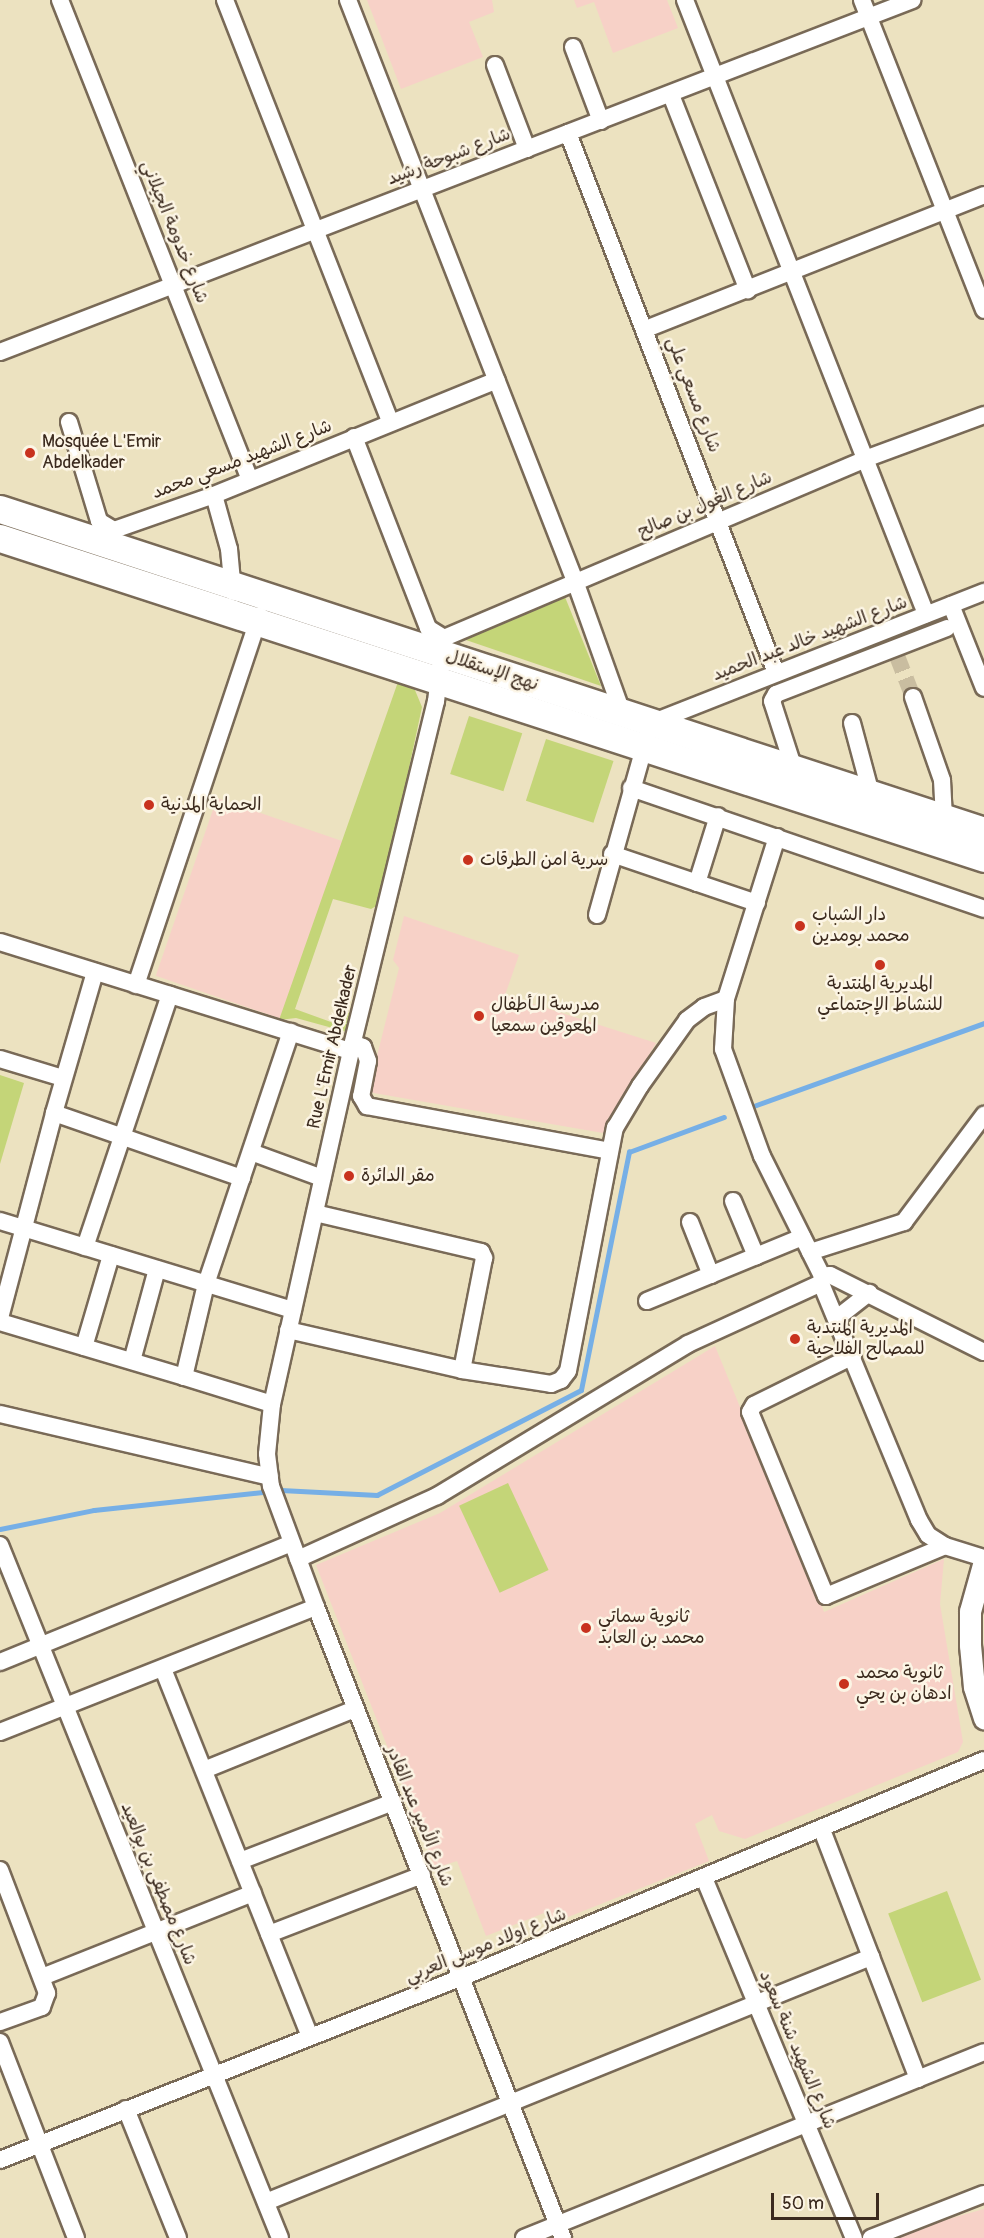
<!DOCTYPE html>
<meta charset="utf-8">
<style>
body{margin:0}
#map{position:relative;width:984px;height:2238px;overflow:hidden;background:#ece2c0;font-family:Pangolin,"Playpen Sans Arabic",sans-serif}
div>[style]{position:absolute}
.built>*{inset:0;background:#f7d1c7;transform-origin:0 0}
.green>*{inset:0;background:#c4d578;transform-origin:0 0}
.stream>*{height:4.5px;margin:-2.25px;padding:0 2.25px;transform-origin:2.25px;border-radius:2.25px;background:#76afe6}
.minor-tunnel>*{height:16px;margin-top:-8px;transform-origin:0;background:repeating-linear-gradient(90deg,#c9bda0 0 16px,transparent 0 24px)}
.roads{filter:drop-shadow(2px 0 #796a57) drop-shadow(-2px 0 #796a57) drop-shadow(0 2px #796a57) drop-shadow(0 -2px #796a57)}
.minor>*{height:16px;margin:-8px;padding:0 8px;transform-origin:8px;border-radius:8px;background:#fff}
.tertiary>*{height:21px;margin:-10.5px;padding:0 10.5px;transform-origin:10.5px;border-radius:10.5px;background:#fff}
.primary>*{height:27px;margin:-13.5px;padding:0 13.5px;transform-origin:13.5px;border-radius:13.5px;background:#fff}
.dots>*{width:16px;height:16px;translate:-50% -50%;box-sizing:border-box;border:3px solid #fcf5e5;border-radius:50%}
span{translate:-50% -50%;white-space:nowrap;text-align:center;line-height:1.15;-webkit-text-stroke:5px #fcf5e5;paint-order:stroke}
.street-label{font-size:18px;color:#3b2a1e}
.poi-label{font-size:18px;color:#3b2a1e}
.left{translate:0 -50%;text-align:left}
.scale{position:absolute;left:771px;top:2193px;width:108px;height:27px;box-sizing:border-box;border:3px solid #3b2a1e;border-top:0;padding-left:8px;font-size:18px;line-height:21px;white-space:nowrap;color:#3b2a1e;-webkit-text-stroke:4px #fcf5e5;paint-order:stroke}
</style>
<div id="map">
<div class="built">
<i style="clip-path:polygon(367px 0,492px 0,494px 12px,469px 22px,483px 57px,401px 89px)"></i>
<i style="clip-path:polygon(574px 0,667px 0,678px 28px,613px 53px,594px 2px,577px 8px)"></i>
<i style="left:217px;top:798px;width:133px;height:188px;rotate:19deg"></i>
<i style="clip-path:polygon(404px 916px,519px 955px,505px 995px,656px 1043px,603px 1133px,368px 1092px,399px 968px,393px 960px)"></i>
<i style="clip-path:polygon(715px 1346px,824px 1612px,944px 1559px,940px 1604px,963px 1742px,958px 1752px,745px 1839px,719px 1831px,712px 1815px,695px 1824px,709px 1861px,553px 1923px,549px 1911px,486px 1936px,457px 1861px,435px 1868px,316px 1565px,440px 1513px)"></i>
<i style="clip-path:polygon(984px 2209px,984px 2238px,891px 2238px,899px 2233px)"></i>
</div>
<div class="green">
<i style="clip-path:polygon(565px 597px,601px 686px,463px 639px)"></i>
<i style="clip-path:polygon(399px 679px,412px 683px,422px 707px,380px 904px,371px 909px,333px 899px,295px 1009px,342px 1026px,346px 1013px,351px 1013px,347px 1032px,296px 1018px,279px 1020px)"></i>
<i style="left:469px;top:716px;width:56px;height:61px;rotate:18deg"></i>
<i style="left:546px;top:739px;width:71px;height:65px;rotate:18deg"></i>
<i style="clip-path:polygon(0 1075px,24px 1083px,0 1164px)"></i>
<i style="left:508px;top:1483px;width:96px;height:54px;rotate:65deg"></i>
<i style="left:947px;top:1891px;width:95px;height:63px;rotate:69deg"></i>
</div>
<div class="stream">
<i style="left:751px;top:1107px;width:248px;rotate:-19.8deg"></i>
<i style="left:0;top:1529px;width:96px;rotate:-11.4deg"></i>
<i style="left:94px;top:1510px;width:188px;rotate:-6.1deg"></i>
<i style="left:281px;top:1490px;width:96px;rotate:3deg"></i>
<i style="left:377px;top:1495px;width:229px;rotate:-27.2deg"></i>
<i style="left:581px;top:1390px;width:243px;rotate:-78.6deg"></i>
<i style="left:629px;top:1152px;width:101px;rotate:-20.2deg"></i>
</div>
<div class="minor-tunnel">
<i style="left:897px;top:656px;width:44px;rotate:68.7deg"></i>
</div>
<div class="roads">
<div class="minor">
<i style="left:60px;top:0;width:516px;rotate:68.4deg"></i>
<i style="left:225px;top:0;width:453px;rotate:68.6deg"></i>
<i style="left:348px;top:0;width:624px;rotate:68.66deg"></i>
<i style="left:575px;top:581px;width:145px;rotate:70.3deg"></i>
<i style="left:685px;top:0;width:660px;rotate:68.57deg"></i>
<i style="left:862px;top:0;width:333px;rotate:68.5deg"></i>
<i style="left:573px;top:47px;width:79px;rotate:69.3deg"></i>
<i style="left:495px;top:65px;width:90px;rotate:69.1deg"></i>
<i style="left:671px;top:95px;width:210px;rotate:68.5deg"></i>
<i style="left:568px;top:133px;width:579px;rotate:68.93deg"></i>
<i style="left:646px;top:329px;width:364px;rotate:-21.6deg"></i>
<i style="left:0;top:352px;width:978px;rotate:-21.1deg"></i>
<i style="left:69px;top:422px;width:103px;rotate:73.1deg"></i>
<i style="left:99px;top:521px;width:17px;rotate:31deg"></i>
<i style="left:114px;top:530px;width:106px;rotate:-19.3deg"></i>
<i style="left:214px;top:495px;width:305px;rotate:-22.1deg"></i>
<i style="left:354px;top:437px;width:205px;rotate:68.8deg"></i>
<i style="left:428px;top:628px;width:19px;rotate:32deg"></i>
<i style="left:214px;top:495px;width:56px;rotate:74.5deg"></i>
<i style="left:229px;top:549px;width:43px;rotate:84.7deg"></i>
<i style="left:951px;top:605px;width:89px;rotate:68.3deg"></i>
<i style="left:444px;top:638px;width:64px;rotate:97.2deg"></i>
<i style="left:436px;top:701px;width:360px;rotate:103.7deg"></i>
<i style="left:351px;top:1051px;width:362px;rotate:102.6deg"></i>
<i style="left:272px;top:1404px;width:50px;rotate:95.7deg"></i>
<i style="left:267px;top:1454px;width:32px;rotate:83deg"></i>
<i style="left:271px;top:1486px;width:129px;rotate:69.6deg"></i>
<i style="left:316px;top:1607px;width:678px;rotate:68.62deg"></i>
<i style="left:444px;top:638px;width:457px;rotate:-23deg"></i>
<i style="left:865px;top:459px;width:127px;rotate:-20.3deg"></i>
<i style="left:913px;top:697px;width:88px;rotate:70.7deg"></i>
<i style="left:942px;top:780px;width:38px;rotate:87deg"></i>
<i style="left:852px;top:723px;width:73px;rotate:75deg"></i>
<i style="left:794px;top:769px;width:71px;rotate:-107.9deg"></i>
<i style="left:772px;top:701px;width:8px;rotate:-60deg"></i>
<i style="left:776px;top:694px;width:183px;rotate:-21.1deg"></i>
<i style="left:631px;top:788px;width:373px;rotate:18.9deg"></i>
<i style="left:777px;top:837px;width:170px;rotate:107.5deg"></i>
<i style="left:726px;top:999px;width:50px;rotate:93.4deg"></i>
<i style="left:723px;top:1049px;width:114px;rotate:70deg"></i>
<i style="left:762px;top:1156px;width:134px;rotate:63.4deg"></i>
<i style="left:612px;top:854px;width:153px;rotate:18.7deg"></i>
<i style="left:697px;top:883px;width:70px;rotate:-72.6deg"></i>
<i style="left:597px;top:915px;width:199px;rotate:-74.3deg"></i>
<i style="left:651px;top:723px;width:358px;rotate:-21.5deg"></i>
<i style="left:0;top:942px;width:368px;rotate:17.3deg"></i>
<i style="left:136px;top:985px;width:390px;rotate:-71.5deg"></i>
<i style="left:353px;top:1043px;width:11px;rotate:22deg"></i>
<i style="left:363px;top:1047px;width:15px;rotate:70deg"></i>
<i style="left:368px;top:1061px;width:36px;rotate:101deg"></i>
<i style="left:361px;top:1096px;width:12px;rotate:59deg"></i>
<i style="left:367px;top:1106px;width:247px;rotate:10.5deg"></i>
<i style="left:0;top:1059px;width:66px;rotate:16.8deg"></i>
<i style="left:54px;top:1113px;width:199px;rotate:19.1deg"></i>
<i style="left:251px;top:1152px;width:76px;rotate:20.1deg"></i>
<i style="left:733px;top:1201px;width:60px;rotate:67.3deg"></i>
<i style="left:315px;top:1213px;width:171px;rotate:13.2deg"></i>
<i style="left:481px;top:1252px;width:7px;rotate:63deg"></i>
<i style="left:484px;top:1258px;width:114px;rotate:101.1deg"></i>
<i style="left:0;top:1221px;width:306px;rotate:16.9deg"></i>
<i style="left:690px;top:1222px;width:57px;rotate:68.4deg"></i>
<i style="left:85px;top:1247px;width:266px;rotate:-71.4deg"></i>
<i style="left:810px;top:1252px;width:99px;rotate:-17.7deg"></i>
<i style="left:904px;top:1222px;width:134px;rotate:-53.2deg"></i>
<i style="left:647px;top:1301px;width:168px;rotate:-22.4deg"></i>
<i style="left:0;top:1318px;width:212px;rotate:-75.2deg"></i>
<i style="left:54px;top:1113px;width:147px;rotate:-73.8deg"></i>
<i style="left:837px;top:1318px;width:41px;rotate:-38deg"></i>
<i style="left:0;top:1322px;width:192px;rotate:16.6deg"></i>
<i style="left:288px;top:1330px;width:179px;rotate:12.9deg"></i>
<i style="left:462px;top:1370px;width:90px;rotate:8.9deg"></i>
<i style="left:551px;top:1384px;width:11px;rotate:-22deg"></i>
<i style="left:561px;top:1380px;width:11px;rotate:-52deg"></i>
<i style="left:568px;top:1371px;width:248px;rotate:-79.1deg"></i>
<i style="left:615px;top:1128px;width:49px;rotate:-59.2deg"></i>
<i style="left:640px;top:1086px;width:81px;rotate:-54.5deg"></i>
<i style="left:687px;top:1020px;width:21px;rotate:-37deg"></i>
<i style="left:704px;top:1007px;width:23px;rotate:-20deg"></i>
<i style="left:84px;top:1347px;width:96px;rotate:-73.6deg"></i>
<i style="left:853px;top:1356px;width:110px;rotate:153.7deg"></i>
<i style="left:754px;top:1405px;width:8px;rotate:120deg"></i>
<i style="left:750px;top:1412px;width:199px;rotate:67.6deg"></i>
<i style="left:826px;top:1596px;width:129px;rotate:-22.8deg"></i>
<i style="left:945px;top:1546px;width:41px;rotate:17.1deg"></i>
<i style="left:132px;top:1361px;width:95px;rotate:-74.8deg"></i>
<i style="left:272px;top:1404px;width:92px;rotate:-162.9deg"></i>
<i style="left:184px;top:1377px;width:96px;rotate:-76.7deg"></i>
<i style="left:206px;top:1284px;width:266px;rotate:-71.4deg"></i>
<i style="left:0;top:1414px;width:277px;rotate:13.1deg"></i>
<i style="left:0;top:1545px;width:747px;rotate:68deg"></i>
<i style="left:945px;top:1546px;width:20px;rotate:-147deg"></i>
<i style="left:928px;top:1535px;width:17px;rotate:-121deg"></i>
<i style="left:919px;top:1520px;width:256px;rotate:-112.5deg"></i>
<i style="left:821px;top:1283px;width:7px;rotate:-82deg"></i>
<i style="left:822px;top:1276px;width:8px;rotate:-7deg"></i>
<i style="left:830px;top:1275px;width:172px;rotate:26.6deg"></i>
<i style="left:298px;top:1559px;width:153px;rotate:-24.4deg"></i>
<i style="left:437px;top:1496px;width:293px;rotate:-31.2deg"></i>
<i style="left:688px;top:1344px;width:146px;rotate:-24.6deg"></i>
<i style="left:0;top:1662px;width:314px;rotate:-22.2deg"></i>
<i style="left:163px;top:1669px;width:395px;rotate:68.2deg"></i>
<i style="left:0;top:1732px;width:340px;rotate:-21.6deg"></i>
<i style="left:204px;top:1770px;width:163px;rotate:-22deg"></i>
<i style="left:822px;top:1830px;width:267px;rotate:68.9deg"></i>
<i style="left:240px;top:1861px;width:164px;rotate:-21.1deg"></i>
<i style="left:0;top:1870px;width:132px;rotate:69.1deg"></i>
<i style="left:47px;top:1993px;width:15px;rotate:110deg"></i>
<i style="left:42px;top:2007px;width:45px;rotate:160.3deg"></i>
<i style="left:704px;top:1878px;width:390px;rotate:67.4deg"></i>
<i style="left:269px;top:1934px;width:164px;rotate:-21.1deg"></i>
<i style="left:42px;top:1977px;width:227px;rotate:-21.7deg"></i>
<i style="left:0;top:2042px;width:210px;rotate:68.8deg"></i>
<i style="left:126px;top:2109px;width:139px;rotate:68deg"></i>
<i style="left:0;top:2160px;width:498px;rotate:-21.6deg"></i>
<i style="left:463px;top:1977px;width:564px;rotate:-22.61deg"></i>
<i style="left:266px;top:2202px;width:653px;rotate:-22.05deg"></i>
<i style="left:524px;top:2238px;width:496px;rotate:-22deg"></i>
<i style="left:871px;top:2238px;width:121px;rotate:-21.3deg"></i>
</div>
<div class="tertiary">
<i style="left:984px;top:1561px;width:52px;rotate:105.6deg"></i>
<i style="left:970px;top:1611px;width:34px;rotate:90deg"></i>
<i style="left:970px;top:1645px;width:42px;rotate:84.6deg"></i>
<i style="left:974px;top:1687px;width:33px;rotate:72deg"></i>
</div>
<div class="primary">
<i style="left:0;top:509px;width:1035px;rotate:18.12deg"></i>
<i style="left:0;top:538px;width:1035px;rotate:18.01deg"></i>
</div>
</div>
<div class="dots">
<i style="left:30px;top:453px;background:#c8321e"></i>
<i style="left:149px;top:805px;background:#c8321e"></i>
<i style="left:468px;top:860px;background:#c8321e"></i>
<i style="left:800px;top:926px;background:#c8321e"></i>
<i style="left:880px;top:965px;background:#c8321e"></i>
<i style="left:479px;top:1016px;background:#c8321e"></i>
<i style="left:349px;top:1176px;background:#c8321e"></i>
<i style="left:795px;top:1339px;background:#c8321e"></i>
<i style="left:586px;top:1628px;background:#c8321e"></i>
<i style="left:844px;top:1684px;background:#c8321e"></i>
</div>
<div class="street-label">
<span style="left:449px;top:157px;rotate:-21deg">شارع شبوحة رشيد</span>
<span style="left:174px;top:232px;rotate:68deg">شارع خدومة الجيلاني</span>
<span style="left:693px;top:395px;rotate:69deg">شارع مسعي علي</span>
<span style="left:242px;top:460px;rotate:-21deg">شارع الشهيد مسعي محمد</span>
<span style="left:705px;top:505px;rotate:-23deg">شارع الغول بن صالح</span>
<span style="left:810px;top:639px;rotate:-21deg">شارع الشهيد خالد عبد الحميد</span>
<span style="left:492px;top:671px;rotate:18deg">نهج الإستقلال</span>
<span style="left:333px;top:1047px;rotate:-77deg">Rue L'Emir Abdelkader</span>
<span style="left:419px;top:1816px;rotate:68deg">شارع الأمير عبد القادر</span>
<span style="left:158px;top:1884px;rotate:68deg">شارع مصطفى بن بوالعيد</span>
<span style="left:486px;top:1946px;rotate:-22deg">شارع اولاد موسى العربي</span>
<span style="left:797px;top:2050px;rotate:67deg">شارع الشهيد شنة سعود</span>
</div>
<div class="poi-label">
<span class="left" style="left:42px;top:453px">Mosquée L'Emir<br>Abdelkader</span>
<span class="left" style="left:161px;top:805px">الحماية المدنية</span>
<span class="left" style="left:480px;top:860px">سرية امن الطرقات</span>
<span class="left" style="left:812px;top:926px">دار الشباب<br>محمد بومدين</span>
<span style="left:880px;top:995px">المديرية المنتدبة<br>للنشاط الإجتماعي</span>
<span class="left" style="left:491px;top:1016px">مدرسة الـأطفال<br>المعوقين سمعيا</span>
<span class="left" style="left:361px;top:1176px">مقر الدائرة</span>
<span class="left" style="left:807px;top:1339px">المديرية المنتدبة<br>للمصالح الفلاحية</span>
<span class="left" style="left:598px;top:1628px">ثانوية سماتي<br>محمد بن العابد</span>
<span class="left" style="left:856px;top:1684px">ثانوية محمد<br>ادهان بن يحي</span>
</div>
<div class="scale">50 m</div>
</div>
